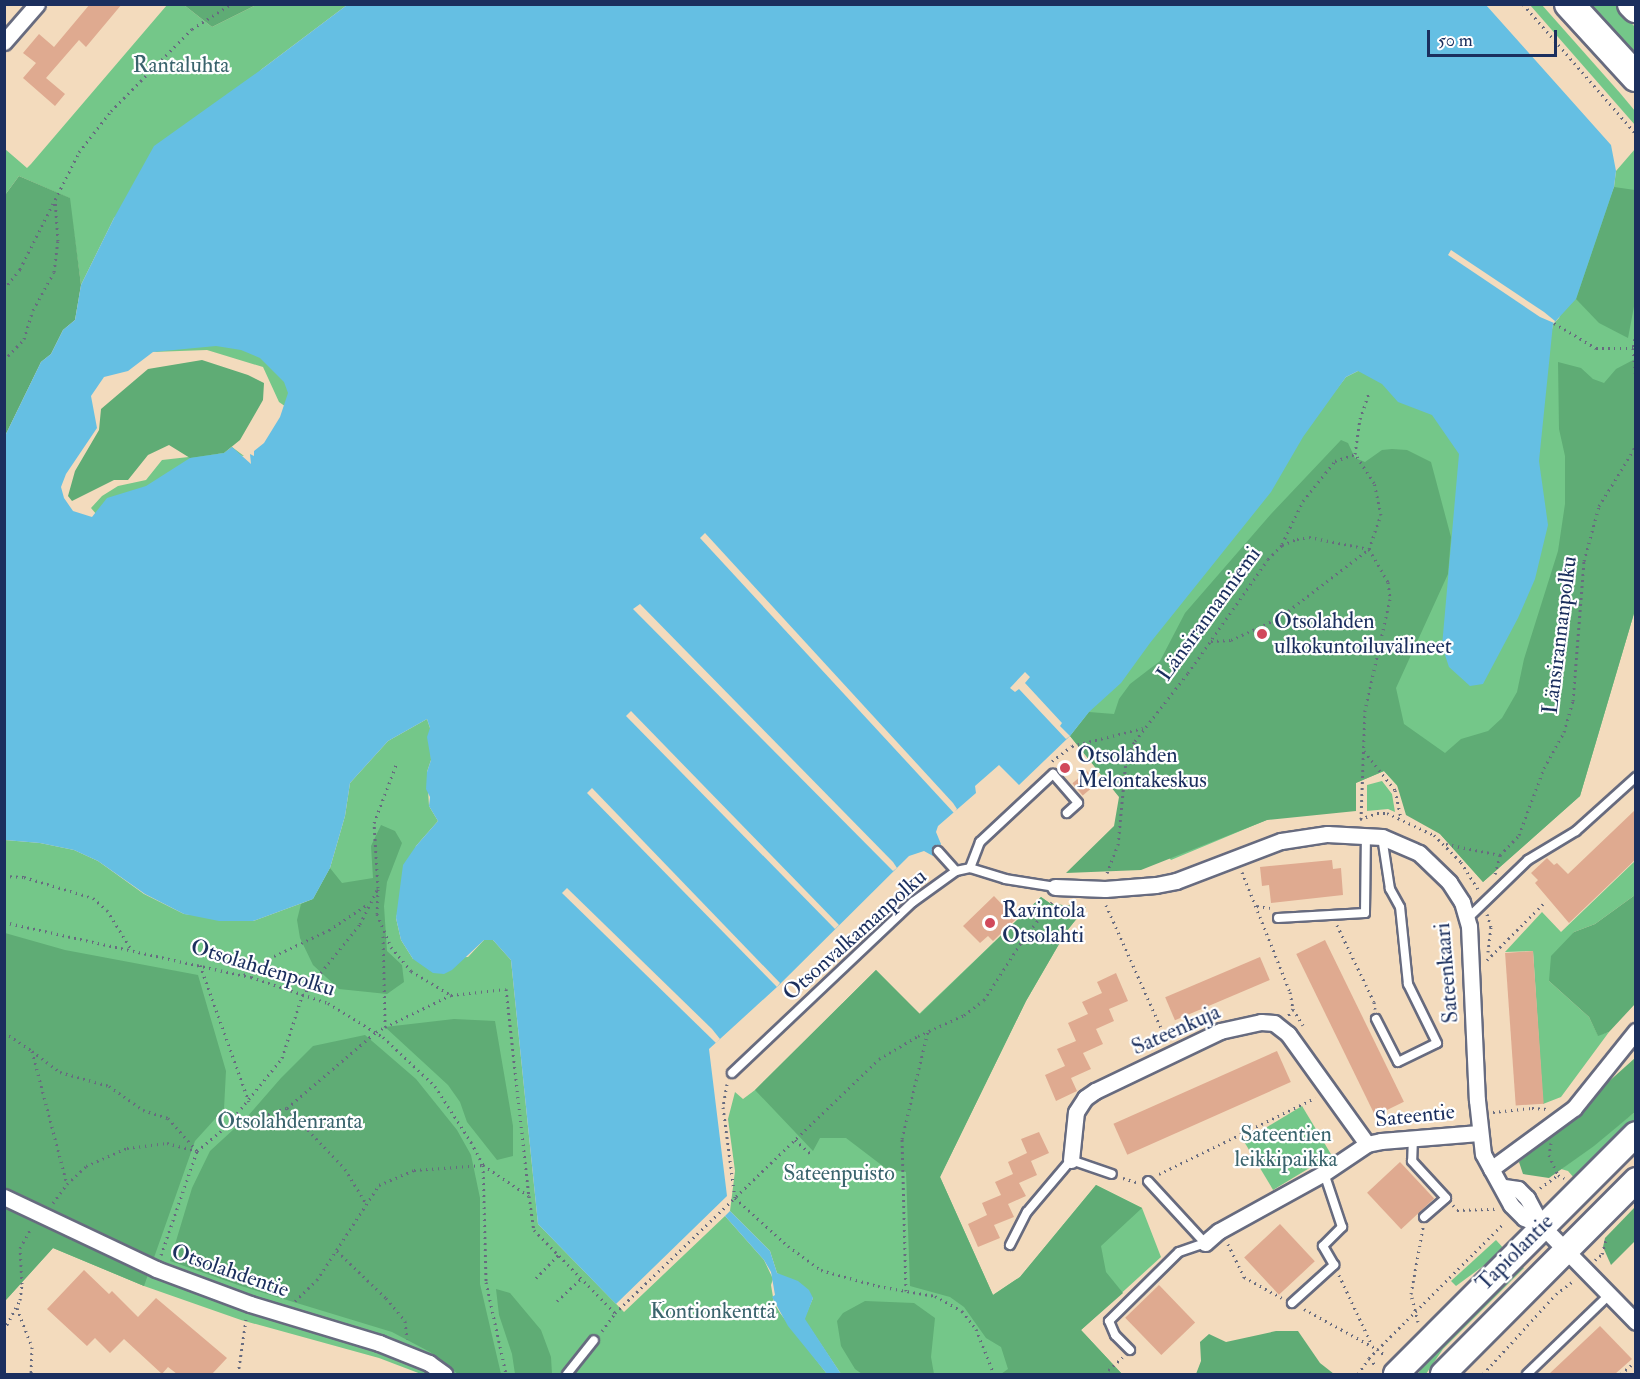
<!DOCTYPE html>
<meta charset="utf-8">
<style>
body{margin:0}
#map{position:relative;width:1640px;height:1379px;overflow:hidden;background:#f3dbbd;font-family:"IM FELL Double Pica",serif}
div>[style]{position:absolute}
.green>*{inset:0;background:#74c789;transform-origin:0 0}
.forest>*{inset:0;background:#5fac75}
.water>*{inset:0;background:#65bfe3}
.pier>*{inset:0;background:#f3dbbd}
.building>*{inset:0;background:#dfaa90;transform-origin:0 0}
.path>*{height:3px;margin-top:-1.5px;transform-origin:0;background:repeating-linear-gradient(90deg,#676b7f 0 1.5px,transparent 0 6px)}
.roads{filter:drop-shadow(2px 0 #676b7f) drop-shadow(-2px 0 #676b7f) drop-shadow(0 2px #676b7f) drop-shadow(0 -2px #676b7f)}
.lane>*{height:8px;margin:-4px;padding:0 4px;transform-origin:4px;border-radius:4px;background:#fff}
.street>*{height:15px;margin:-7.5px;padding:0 7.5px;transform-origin:7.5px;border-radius:7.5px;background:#fff}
.primary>*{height:24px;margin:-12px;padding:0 12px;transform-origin:12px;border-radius:12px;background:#fff}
.highway>*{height:28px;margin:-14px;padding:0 14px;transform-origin:14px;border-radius:14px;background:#fff}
.dots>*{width:16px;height:16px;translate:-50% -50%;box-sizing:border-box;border:3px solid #fff;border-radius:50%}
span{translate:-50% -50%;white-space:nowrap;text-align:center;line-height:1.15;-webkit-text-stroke:4.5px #fff;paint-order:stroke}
.park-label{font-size:22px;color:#3a646d}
.street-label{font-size:22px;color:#1b2f5e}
.poi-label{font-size:22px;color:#1b2f5e}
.left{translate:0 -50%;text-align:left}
.frame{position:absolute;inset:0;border:6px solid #1b2f5e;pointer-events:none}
.scale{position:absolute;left:1427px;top:30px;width:130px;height:27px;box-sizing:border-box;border:3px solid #1b2f5e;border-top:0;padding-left:8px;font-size:18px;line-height:21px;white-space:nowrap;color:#1b2f5e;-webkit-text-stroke:4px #fff;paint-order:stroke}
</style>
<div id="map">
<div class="green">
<i style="clip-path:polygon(167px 5px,184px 5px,212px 27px,256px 5px,347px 5px,262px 69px,114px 218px,81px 285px,69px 198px,19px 176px,5px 195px,5px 149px,27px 168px,31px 164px)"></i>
<i style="clip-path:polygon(1530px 5px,1542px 5px,1620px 93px,1635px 111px,1635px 125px)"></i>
<i style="clip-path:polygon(1592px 5px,1615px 5px,1635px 27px,1635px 53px)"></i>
<i style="clip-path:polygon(1635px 149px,1635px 610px,1580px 796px,1483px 882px,1384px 771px,1171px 860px,1070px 736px,1346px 377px,1358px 371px,1551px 335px,1553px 324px,1559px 318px,1614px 187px,1616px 171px)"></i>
<i style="clip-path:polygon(215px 338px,287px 367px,289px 409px,279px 402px,263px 367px,207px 350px,152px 352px)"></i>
<i style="clip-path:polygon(232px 447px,244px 456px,235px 455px,97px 515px,91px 508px,102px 496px,118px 486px,146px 480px,162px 460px,224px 453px)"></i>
<i style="clip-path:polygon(427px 719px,430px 728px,431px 760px,427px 772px,429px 806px,438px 821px,416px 846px,396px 918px,401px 940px,413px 959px,468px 957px,484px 940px,493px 940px,511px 960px,538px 1224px,624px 1312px,725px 1216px,764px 1260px,773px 1279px,771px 1285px,774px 1303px,780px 1313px,827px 1374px,421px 1374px,379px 1358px,241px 1320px,144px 1286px,53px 1248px,5px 1301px,5px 840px,40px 843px,74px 850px,98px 861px,144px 894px,184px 914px,253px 921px,313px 899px,330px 868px,345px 816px,350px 783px,388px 741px)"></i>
<i style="clip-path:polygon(1382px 781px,1392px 794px,1395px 812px,1388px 809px,1367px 811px,1367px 785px)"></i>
<i style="clip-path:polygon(1635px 861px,1635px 895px,1595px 924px,1574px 932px,1549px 981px,1589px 1017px,1598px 1035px,1609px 1032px,1561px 1097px,1543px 1104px,1533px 951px,1505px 952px,1542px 912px,1561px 932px)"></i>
<i style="clip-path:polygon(1041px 897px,1051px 904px,1086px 907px,1066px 932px,1026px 1001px,940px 1177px,993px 1295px,1020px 1277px,1096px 1185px,1142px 1208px,1161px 1257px,1081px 1330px,1122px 1374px,841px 1374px,804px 1319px,813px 1298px,777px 1273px,770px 1251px,730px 1211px,735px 1171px,728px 1119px,735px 1092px,743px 1099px,755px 1090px,876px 970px,919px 1014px)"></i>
<i style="left:1302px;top:1106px;width:57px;height:68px;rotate:59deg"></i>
<i style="clip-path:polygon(1635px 1112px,1635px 1120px,1576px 1180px,1568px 1171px,1561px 1169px)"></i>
<i style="clip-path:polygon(1496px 1240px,1505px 1250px,1456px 1286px,1451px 1281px)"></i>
<i style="clip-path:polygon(1518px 1264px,1524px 1268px,1443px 1349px,1426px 1374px,1418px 1374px,1429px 1356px)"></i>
</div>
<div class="forest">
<i style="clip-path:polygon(184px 5px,256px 5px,212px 27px)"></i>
<i style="clip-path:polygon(19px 176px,70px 198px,81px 285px,75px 320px,63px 330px,51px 354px,41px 362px,5px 436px,5px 195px)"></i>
<i style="clip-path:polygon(1614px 187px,1635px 190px,1636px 296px,1628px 338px,1599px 323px,1576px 299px)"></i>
<i style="clip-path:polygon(1635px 359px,1635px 610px,1580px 796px,1483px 882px,1440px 834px,1406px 815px,1397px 785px,1384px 771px,1356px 783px,1356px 811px,1267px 820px,1141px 870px,1066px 873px,1114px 826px,1119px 797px,1070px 736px,1089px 712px,1114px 714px,1119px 699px,1130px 684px,1160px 661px,1185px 613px,1271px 514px,1341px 440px,1348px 443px,1355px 458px,1365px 462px,1382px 450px,1392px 449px,1407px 450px,1431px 462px,1451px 537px,1448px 574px,1396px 688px,1404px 724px,1445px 753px,1461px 739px,1488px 731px,1502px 718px,1517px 692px,1524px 659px,1558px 551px,1565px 504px,1565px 456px,1559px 429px,1558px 362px,1581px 368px,1593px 379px,1604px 383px,1616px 369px)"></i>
<i style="clip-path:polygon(202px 360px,248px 375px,264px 383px,263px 400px,240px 440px,224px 453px,190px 458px,169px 445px,148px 455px,128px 480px,114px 480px,72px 501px,68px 496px,75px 471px,99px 430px,101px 409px,148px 369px)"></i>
<i style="clip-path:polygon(381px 825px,395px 831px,402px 843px,387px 882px,384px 906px,387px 951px,402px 965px,404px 982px,387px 994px,339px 989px,313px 965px,300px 938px,297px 920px,301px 904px,313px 899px,330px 868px,342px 883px,373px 878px,371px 846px)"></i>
<i style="clip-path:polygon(1635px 895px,1635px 1004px,1609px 1032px,1598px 1036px,1589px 1017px,1549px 981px,1551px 956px,1574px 932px,1595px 924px)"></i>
<i style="clip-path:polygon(1041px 897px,1051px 904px,1086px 907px,1066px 932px,1026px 1001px,940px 1177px,993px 1295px,1020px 1277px,1096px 1185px,1142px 1208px,1101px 1246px,1106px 1272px,1123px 1293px,1081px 1330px,1122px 1374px,1001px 1374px,1008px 1369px,1001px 1347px,986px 1338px,964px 1307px,950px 1297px,910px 1286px,906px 1172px,888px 1170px,846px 1138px,820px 1138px,813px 1151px,755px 1090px,876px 970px,920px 1014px)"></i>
<i style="clip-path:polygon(5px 933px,65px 950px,198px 975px,226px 1071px,224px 1109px,195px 1141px,144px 1286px,53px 1248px,5px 1301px)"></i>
<i style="clip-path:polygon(454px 1019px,495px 1021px,513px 1126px,513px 1156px,497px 1160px,467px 1122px,460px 1102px,448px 1085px,385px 1027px)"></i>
<i style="clip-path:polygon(365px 1035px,416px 1079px,457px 1130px,471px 1155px,480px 1198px,480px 1284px,501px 1374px,458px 1374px,430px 1352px,392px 1332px,241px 1286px,170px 1261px,192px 1188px,210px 1151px,247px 1117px,281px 1078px,313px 1046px)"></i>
<i style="clip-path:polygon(1635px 1058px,1635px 1112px,1594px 1146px,1549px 1178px,1523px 1174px,1519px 1162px)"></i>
<i style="clip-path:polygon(1635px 1207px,1635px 1241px,1611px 1265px,1603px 1247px,1605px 1238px)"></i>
<i style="clip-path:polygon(496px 1289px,510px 1293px,541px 1330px,551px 1357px,552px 1374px,515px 1374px,512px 1354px,499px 1315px)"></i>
<i style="clip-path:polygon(865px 1301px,914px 1303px,935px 1318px,931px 1357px,934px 1374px,862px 1374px,855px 1369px,841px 1346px,837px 1321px,843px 1313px)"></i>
<i style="clip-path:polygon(1276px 1331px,1298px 1331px,1320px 1363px,1334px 1374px,1196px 1374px,1201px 1361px,1200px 1342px,1209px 1334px,1226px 1342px)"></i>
</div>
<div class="water">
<i style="clip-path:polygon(evenodd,347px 5px,1486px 5px,1611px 145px,1616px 171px,1614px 187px,1576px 299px,1553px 324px,1539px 461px,1548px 525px,1535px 579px,1518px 618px,1483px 684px,1470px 686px,1449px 667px,1442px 646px,1459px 454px,1432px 415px,1398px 402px,1382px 384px,1358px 371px,1346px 377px,1303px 437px,1271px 492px,1150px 643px,1121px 683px,1089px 712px,1070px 736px,1019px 785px,999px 765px,975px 786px,976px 793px,938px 826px,936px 832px,941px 844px,938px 851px,933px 856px,924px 851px,909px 856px,777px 987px,709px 1049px,727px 1196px,616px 1304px,538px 1224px,511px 960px,493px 940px,484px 940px,452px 970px,444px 974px,433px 973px,413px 959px,401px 940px,396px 918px,403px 865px,416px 846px,438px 821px,429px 806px,430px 797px,426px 789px,427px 772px,431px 760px,427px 737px,430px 728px,427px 719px,388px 741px,350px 783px,345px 816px,330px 868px,313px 899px,253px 921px,219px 921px,184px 914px,145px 894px,98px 861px,74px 850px,40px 843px,5px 840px,5px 436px,41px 362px,51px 354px,63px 330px,75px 320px,81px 285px,114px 218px,154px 146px,262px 69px,347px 5px,216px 346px,241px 350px,260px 358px,284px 382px,288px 393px,280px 417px,264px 443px,254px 451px,254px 456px,250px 454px,251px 464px,232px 447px,224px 453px,190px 458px,146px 486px,107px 498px,92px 517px,73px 511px,64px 498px,61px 487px,66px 474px,97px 428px,91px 396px,104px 377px,128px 371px,153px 352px,216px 346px)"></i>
<i style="clip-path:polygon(730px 1211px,770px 1251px,777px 1273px,798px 1281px,809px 1290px,813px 1298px,805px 1319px,841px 1374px,827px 1374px,788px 1326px,772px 1297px,775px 1295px,771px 1272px,764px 1260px,725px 1216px)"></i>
</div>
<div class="pier">
<i style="clip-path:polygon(1451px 250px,1544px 312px,1555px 321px,1554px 323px,1540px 317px,1448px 255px)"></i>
<i style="clip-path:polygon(705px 533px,953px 803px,957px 809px,954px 813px,700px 538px)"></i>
<i style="clip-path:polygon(640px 604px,893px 862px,897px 868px,893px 871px,633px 609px)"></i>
<i style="clip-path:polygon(1025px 672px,1030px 677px,1025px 683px,1062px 723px,1060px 726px,1070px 736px,1066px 739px,1019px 689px,1015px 692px,1010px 688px)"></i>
<i style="clip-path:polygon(631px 711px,839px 925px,835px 929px,626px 716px)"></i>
<i style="clip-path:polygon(592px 788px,780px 983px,777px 987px,587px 793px)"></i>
<i style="clip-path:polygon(567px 888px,712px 1029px,720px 1039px,716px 1043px,562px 893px)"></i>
</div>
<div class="building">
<i style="clip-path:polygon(90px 4px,122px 4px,86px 47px,79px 40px,46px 78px,65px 94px,55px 106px,23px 78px,36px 63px,23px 53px,39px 34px,54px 47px)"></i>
<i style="left:1087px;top:771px;width:16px;height:19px;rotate:50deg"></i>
<i style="clip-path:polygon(1635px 810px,1635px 860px,1569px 923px,1535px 883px,1538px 880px,1531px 873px,1547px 858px,1554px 865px,1557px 863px,1568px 874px)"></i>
<i style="clip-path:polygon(1332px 860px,1333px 869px,1341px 868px,1343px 895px,1271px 903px,1269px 885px,1262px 886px,1260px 867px)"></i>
<i style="clip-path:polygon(994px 896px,1016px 919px,993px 941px,988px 936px,980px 943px,963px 926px)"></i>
<i style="left:1325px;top:940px;width:180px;height:32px;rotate:64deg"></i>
<i style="left:1533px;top:951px;width:153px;height:28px;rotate:86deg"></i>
<i style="left:1260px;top:957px;width:25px;height:103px;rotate:67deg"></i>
<i style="clip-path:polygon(1116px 973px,1128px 1001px,1109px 1009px,1114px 1021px,1096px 1029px,1103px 1044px,1083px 1053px,1091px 1069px,1071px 1078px,1077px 1091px,1056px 1101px,1045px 1075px,1065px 1066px,1057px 1049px,1076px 1041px,1068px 1023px,1088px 1014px,1082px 1002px,1102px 993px,1097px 982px)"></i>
<i style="left:1277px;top:1051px;width:34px;height:179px;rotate:66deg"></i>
<i style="clip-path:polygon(1039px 1132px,1049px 1153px,1031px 1161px,1037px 1175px,1019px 1183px,1026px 1196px,1008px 1204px,1014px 1217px,994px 1225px,1000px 1238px,978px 1247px,968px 1224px,987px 1215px,982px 1203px,1001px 1195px,995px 1182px,1013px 1174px,1008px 1162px,1027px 1153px,1021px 1139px)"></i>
<i style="left:1400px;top:1162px;width:50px;height:45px;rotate:47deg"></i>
<i style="left:1280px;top:1224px;width:51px;height:49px;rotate:47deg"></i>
<i style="clip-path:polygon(84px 1270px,109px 1294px,112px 1291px,138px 1317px,156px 1298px,227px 1358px,212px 1374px,177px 1374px,168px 1367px,162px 1374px,124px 1339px,110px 1353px,95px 1338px,87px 1346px,47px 1309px)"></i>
<i style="left:1159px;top:1285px;width:52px;height:47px;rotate:46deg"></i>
<i style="clip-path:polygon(1600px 1326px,1632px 1359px,1615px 1374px,1549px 1374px)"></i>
</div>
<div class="path">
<i style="left:1523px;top:4px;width:172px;rotate:49deg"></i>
<i style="left:4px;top:289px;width:26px;rotate:-51deg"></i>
<i style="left:20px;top:269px;width:131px;rotate:-63.2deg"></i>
<i style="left:79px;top:152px;width:52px;rotate:-52deg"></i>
<i style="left:111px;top:111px;width:115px;rotate:-45.4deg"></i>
<i style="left:192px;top:29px;width:46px;rotate:-32.7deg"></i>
<i style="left:1554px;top:323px;width:49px;rotate:30.8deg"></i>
<i style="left:1596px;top:348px;width:37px"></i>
<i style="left:1636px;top:333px;width:15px;rotate:101deg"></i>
<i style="left:1633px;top:348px;width:33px;rotate:85deg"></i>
<i style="left:4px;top:360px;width:29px;rotate:-46deg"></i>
<i style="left:24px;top:339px;width:30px;rotate:-73deg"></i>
<i style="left:33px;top:310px;width:43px;rotate:-61.1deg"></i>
<i style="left:54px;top:272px;width:31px;rotate:-83deg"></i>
<i style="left:58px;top:241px;width:39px;rotate:-94deg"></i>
<i style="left:1282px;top:544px;width:48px;rotate:-64deg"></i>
<i style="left:1303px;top:501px;width:51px;rotate:-51.3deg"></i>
<i style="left:1335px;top:461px;width:21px;rotate:-19deg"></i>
<i style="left:1355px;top:454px;width:35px;rotate:-82deg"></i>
<i style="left:1360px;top:419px;width:28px;rotate:-71deg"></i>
<i style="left:1211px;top:641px;width:20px;rotate:-3deg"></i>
<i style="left:1231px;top:640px;width:53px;rotate:-24.6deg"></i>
<i style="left:1279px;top:618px;width:113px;rotate:-37.5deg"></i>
<i style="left:1369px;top:549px;width:36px;rotate:-71deg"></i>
<i style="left:1381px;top:515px;width:33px;rotate:-102deg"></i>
<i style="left:1374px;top:483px;width:35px;rotate:-123deg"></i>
<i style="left:1364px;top:751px;width:50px;rotate:51.5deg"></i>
<i style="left:1395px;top:790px;width:30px;rotate:78deg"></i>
<i style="left:1052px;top:761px;width:25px;rotate:-37deg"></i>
<i style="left:1072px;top:746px;width:73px;rotate:-14.2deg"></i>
<i style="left:1360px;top:819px;width:18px;rotate:-19deg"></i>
<i style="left:1377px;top:813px;width:10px"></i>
<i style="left:1387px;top:813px;width:52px;rotate:25.1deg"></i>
<i style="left:1434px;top:835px;width:38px;rotate:45deg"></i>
<i style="left:1461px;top:862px;width:34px;rotate:58deg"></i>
<i style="left:1446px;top:844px;width:55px;rotate:11.5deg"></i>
<i style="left:1500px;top:855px;width:28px;rotate:-46deg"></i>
<i style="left:1519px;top:835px;width:72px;rotate:-69.5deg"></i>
<i style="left:1544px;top:768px;width:41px;rotate:-60.9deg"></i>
<i style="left:1564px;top:732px;width:32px;rotate:-74deg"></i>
<i style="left:1573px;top:701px;width:140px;rotate:-85.5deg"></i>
<i style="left:1584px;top:561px;width:57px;rotate:-74.7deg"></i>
<i style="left:1599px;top:506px;width:67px;rotate:-58.4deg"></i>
<i style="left:1634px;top:449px;width:7px;rotate:-74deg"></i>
<i style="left:1242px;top:872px;width:129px;rotate:68.2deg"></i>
<i style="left:1290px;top:992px;width:17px;rotate:80deg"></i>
<i style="left:1293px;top:1009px;width:9px;rotate:126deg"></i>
<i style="left:1107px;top:873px;width:30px;rotate:-69deg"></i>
<i style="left:1118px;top:845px;width:85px;rotate:-84.6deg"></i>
<i style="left:1126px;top:760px;width:21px;rotate:-65deg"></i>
<i style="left:1135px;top:741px;width:86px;rotate:-52.1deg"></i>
<i style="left:1188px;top:673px;width:139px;rotate:-54.9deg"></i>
<i style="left:1268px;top:559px;width:20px;rotate:-45deg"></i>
<i style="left:1282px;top:545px;width:16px;rotate:-22deg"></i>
<i style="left:1297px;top:539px;width:12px;rotate:-9deg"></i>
<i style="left:1309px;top:537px;width:61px;rotate:11.3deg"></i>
<i style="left:1369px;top:549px;width:38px;rotate:60deg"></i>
<i style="left:1388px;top:582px;width:17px;rotate:83deg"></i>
<i style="left:1390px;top:599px;width:114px;rotate:102.7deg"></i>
<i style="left:1365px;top:710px;width:109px;rotate:92.1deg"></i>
<i style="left:1495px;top:874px;width:20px;rotate:-75deg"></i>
<i style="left:4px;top:876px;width:20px;rotate:3deg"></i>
<i style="left:24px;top:877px;width:72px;rotate:16.9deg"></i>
<i style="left:93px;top:898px;width:18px;rotate:41deg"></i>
<i style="left:107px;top:910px;width:46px;rotate:58.4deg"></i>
<i style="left:378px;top:889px;width:25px;rotate:92deg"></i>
<i style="left:377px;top:914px;width:36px;rotate:67deg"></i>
<i style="left:391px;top:947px;width:31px;rotate:50deg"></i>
<i style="left:411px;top:971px;width:47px;rotate:31deg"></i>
<i style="left:1106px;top:905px;width:147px;rotate:65.9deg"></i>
<i style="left:1257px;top:906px;width:13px;rotate:9deg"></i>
<i style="left:1487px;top:914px;width:14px;rotate:73deg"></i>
<i style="left:1491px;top:927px;width:25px;rotate:97deg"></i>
<i style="left:4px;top:922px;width:253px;rotate:12.6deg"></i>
<i style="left:251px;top:977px;width:81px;rotate:18.7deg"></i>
<i style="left:328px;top:1003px;width:65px;rotate:31.7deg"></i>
<i style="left:383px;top:1037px;width:71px;rotate:43.3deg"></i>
<i style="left:435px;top:1086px;width:67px;rotate:57.3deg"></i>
<i style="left:471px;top:1142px;width:26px;rotate:62deg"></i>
<i style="left:483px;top:1165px;width:117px;rotate:88.5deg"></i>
<i style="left:486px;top:1282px;width:94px;rotate:77.7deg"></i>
<i style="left:1337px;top:925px;width:85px;rotate:64.3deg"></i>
<i style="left:1374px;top:1002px;width:7px;rotate:82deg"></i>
<i style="left:383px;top:936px;width:91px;rotate:88.7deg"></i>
<i style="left:1487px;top:960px;width:81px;rotate:-45deg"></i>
<i style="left:200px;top:965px;width:145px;rotate:70.3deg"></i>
<i style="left:244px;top:975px;width:36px;rotate:-32deg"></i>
<i style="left:274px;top:956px;width:61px;rotate:-25.3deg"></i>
<i style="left:329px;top:930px;width:47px;rotate:-33.7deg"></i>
<i style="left:1293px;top:1009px;width:19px;rotate:58deg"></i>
<i style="left:4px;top:1032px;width:34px;rotate:34deg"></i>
<i style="left:32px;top:1051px;width:138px;rotate:75.3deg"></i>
<i style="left:32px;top:1051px;width:35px;rotate:37deg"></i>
<i style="left:60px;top:1072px;width:51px;rotate:15.9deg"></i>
<i style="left:109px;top:1086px;width:42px;rotate:35.2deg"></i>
<i style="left:143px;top:1110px;width:26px;rotate:18deg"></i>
<i style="left:168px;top:1118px;width:44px;rotate:48.7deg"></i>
<i style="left:727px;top:1084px;width:23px;rotate:100deg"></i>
<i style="left:723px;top:1107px;width:92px;rotate:82.5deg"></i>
<i style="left:287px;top:1108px;width:84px;rotate:46.4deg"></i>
<i style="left:345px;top:1169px;width:42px;rotate:58.6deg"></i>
<i style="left:1493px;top:1112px;width:39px;rotate:-6deg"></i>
<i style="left:1532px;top:1108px;width:16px;rotate:4deg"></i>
<i style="left:228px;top:1127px;width:62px;rotate:-17.9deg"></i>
<i style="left:287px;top:1108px;width:117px;rotate:-40.5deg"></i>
<i style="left:376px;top:1032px;width:10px;rotate:-29deg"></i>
<i style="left:385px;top:1027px;width:73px;rotate:-25.9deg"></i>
<i style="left:451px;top:995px;width:55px;rotate:-6.2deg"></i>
<i style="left:506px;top:989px;width:208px;rotate:83.7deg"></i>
<i style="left:795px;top:1140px;width:21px;rotate:41deg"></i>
<i style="left:1551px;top:1143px;width:12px;rotate:99deg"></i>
<i style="left:1549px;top:1155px;width:22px;rotate:66deg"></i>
<i style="left:1159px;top:1174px;width:174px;rotate:-26deg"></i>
<i style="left:1123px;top:1178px;width:14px;rotate:17deg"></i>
<i style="left:1540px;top:1188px;width:22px;rotate:-36deg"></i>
<i style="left:1558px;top:1175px;width:7px;rotate:27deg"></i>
<i style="left:735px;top:1198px;width:72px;rotate:42.2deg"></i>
<i style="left:788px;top:1246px;width:41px;rotate:36deg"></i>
<i style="left:821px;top:1270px;width:59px;rotate:15.7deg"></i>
<i style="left:878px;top:1286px;width:58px;rotate:10deg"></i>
<i style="left:935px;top:1296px;width:31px;rotate:29deg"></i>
<i style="left:962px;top:1311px;width:23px;rotate:52deg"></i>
<i style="left:976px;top:1329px;width:48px;rotate:68.2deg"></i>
<i style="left:53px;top:1203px;width:24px;rotate:-54deg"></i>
<i style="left:67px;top:1184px;width:26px;rotate:-43deg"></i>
<i style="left:86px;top:1166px;width:45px;rotate:-23.7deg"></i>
<i style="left:127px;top:1148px;width:40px;rotate:-7.1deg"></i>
<i style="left:167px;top:1143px;width:30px;rotate:15deg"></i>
<i style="left:1453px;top:1205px;width:6px;rotate:51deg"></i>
<i style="left:1457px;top:1210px;width:38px;rotate:-2deg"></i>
<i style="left:1228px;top:1244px;width:37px;rotate:64deg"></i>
<i style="left:1244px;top:1277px;width:43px;rotate:28.9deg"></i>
<i style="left:337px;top:1251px;width:68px;rotate:43.8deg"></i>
<i style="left:386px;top:1298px;width:30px;rotate:50deg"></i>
<i style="left:405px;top:1321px;width:18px;rotate:84deg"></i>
<i style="left:161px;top:1255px;width:110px;rotate:-70.9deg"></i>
<i style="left:197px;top:1151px;width:38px;rotate:-40deg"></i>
<i style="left:226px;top:1127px;width:89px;rotate:-50.9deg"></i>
<i style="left:282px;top:1058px;width:65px;rotate:-72.1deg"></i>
<i style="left:302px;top:996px;width:92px;rotate:-51.1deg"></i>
<i style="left:360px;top:924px;width:40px;rotate:-63.4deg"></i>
<i style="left:378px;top:888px;width:65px;rotate:-93.5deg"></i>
<i style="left:374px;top:823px;width:62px;rotate:-69.2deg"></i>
<i style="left:1595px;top:1260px;width:9px;rotate:-41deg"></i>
<i style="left:1602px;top:1254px;width:15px;rotate:-74deg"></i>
<i style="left:1339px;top:1275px;width:77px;rotate:64.8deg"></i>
<i style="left:536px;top:1278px;width:32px;rotate:-46deg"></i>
<i style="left:906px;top:1291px;width:152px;rotate:-91.5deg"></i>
<i style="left:902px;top:1139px;width:111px;rotate:-76.5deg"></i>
<i style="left:295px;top:1301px;width:30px;rotate:-44deg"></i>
<i style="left:317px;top:1280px;width:113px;rotate:-56.9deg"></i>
<i style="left:379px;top:1185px;width:38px;rotate:-23deg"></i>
<i style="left:414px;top:1170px;width:69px;rotate:-4.1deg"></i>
<i style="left:483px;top:1165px;width:55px;rotate:34deg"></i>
<i style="left:529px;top:1196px;width:34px;rotate:82deg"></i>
<i style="left:534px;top:1230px;width:116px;rotate:45.7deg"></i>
<i style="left:557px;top:1301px;width:33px;rotate:-43deg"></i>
<i style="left:17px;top:1308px;width:42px;rotate:69deg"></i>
<i style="left:32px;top:1347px;width:27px;rotate:92deg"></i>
<i style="left:1304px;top:1309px;width:83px;rotate:28.7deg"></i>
<i style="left:1377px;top:1349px;width:11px;rotate:38deg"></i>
<i style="left:1418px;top:1322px;width:29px;rotate:-104deg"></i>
<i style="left:1411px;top:1294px;width:68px;rotate:-79.8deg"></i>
<i style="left:4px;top:1330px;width:34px;rotate:-62deg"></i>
<i style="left:20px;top:1300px;width:16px;rotate:-83deg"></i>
<i style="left:22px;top:1284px;width:36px;rotate:-93deg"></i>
<i style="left:20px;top:1248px;width:23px;rotate:-61deg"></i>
<i style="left:602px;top:1331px;width:22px;rotate:-54deg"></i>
<i style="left:615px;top:1313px;width:366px;rotate:-43.9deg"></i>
<i style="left:879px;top:1059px;width:45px;rotate:-30.5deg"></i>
<i style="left:918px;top:1036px;width:51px;rotate:-24.5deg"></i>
<i style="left:964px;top:1015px;width:25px;rotate:-37deg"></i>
<i style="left:984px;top:1000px;width:70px;rotate:-57.2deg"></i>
<i style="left:1022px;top:941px;width:49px;rotate:-52.4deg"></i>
<i style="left:1369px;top:1358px;width:11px;rotate:49deg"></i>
<i style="left:238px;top:1374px;width:55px;rotate:-81.6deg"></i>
<i style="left:1104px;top:1374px;width:25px;rotate:-42deg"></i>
<i style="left:1358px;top:1374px;width:19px;rotate:-55deg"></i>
<i style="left:1369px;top:1358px;width:192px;rotate:-45deg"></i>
<i style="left:1483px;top:1374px;width:108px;rotate:-47.6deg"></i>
<i style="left:1556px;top:1294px;width:21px;rotate:-37deg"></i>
<i style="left:1621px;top:1374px;width:20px;rotate:-41deg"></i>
</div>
<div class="roads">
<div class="lane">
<i style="left:938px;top:851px;width:27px;rotate:48deg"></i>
<i style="left:970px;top:868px;width:28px;rotate:-69deg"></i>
<i style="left:980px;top:842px;width:100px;rotate:-43deg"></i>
<i style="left:1053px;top:774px;width:38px;rotate:49deg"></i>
<i style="left:1078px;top:803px;width:15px;rotate:138deg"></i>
<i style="left:1278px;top:918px;width:87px;rotate:-3.3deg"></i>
<i style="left:1365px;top:913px;width:77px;rotate:-89.3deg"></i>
<i style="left:1467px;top:919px;width:85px;rotate:-44deg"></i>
<i style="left:1528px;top:860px;width:56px;rotate:-31.1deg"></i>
<i style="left:1576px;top:831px;width:81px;rotate:-42deg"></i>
<i style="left:1376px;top:1019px;width:48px;rotate:62.9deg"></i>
<i style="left:1398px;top:1062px;width:43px;rotate:-26deg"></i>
<i style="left:1437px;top:1043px;width:66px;rotate:-116.2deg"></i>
<i style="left:1408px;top:984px;width:77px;rotate:-95.9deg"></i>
<i style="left:1400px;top:907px;width:21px;rotate:-119deg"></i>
<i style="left:1390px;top:889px;width:53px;rotate:-98.7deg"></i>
<i style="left:732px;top:1073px;width:249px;rotate:-43.4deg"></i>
<i style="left:913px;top:902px;width:53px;rotate:-35.8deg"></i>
<i style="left:956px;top:871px;width:14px;rotate:-12deg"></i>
<i style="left:970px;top:868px;width:37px;rotate:17deg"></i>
<i style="left:1005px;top:879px;width:51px;rotate:9.1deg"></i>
<i style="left:1413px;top:1137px;width:24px;rotate:92deg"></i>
<i style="left:1412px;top:1161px;width:50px;rotate:47.4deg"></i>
<i style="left:1446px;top:1198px;width:29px;rotate:139deg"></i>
<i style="left:1010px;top:1245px;width:37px;rotate:-63deg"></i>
<i style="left:1027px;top:1212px;width:68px;rotate:-49.8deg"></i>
<i style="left:1071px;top:1160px;width:43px;rotate:18.9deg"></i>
<i style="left:1292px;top:1303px;width:57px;rotate:-42.1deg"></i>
<i style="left:1334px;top:1265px;width:22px;rotate:-120deg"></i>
<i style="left:1323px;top:1246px;width:27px;rotate:-45deg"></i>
<i style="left:1342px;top:1227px;width:57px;rotate:-108.4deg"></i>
<i style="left:1130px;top:1350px;width:21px;rotate:-135deg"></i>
<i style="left:1115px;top:1335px;width:15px;rotate:-113deg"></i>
<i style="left:1109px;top:1321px;width:98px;rotate:-44.6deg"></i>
<i style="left:1179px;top:1252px;width:28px;rotate:-19deg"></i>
<i style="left:1205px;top:1243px;width:84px;rotate:-132.6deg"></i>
<i style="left:567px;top:1374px;width:43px;rotate:-51.5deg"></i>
<i style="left:1527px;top:1374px;width:114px;rotate:-43.9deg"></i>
</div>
<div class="street">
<i style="left:4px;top:42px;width:50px;rotate:-49deg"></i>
<i style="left:1055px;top:887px;width:50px;rotate:2.3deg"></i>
<i style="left:1105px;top:889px;width:51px;rotate:-4.5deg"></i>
<i style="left:1156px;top:885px;width:20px;rotate:-11deg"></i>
<i style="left:1176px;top:881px;width:112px;rotate:-20.9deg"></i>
<i style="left:1281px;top:841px;width:47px;rotate:-8.7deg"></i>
<i style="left:1327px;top:834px;width:55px;rotate:3.1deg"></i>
<i style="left:1382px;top:837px;width:40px;rotate:23.4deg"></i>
<i style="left:1419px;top:853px;width:42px;rotate:44deg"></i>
<i style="left:1449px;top:882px;width:24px;rotate:57deg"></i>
<i style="left:1462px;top:902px;width:25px;rotate:74deg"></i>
<i style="left:1469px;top:926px;width:174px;rotate:87.4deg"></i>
<i style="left:1477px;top:1100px;width:54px;rotate:83.7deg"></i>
<i style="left:1483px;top:1154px;width:58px;rotate:61.2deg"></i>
<i style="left:1511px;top:1205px;width:18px;rotate:45deg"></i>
<i style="left:1524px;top:1218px;width:20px;rotate:24deg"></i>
<i style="left:1542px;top:1226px;width:134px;rotate:45.6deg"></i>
<i style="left:1071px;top:1160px;width:48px;rotate:-84.1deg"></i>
<i style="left:1076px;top:1112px;width:17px;rotate:-57deg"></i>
<i style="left:1085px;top:1098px;width:12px;rotate:-35deg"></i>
<i style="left:1095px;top:1091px;width:139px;rotate:-25.6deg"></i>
<i style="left:1220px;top:1031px;width:42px;rotate:-12.4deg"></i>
<i style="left:1261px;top:1022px;width:13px;rotate:4deg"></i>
<i style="left:1274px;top:1023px;width:18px;rotate:38deg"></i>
<i style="left:1288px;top:1034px;width:135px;rotate:54.3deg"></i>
<i style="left:1491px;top:1169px;width:103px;rotate:-36.3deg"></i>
<i style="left:1574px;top:1108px;width:99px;rotate:-51.2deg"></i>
<i style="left:1504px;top:1187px;width:14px;rotate:8deg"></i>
<i style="left:1518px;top:1189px;width:13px;rotate:45deg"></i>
<i style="left:1527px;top:1198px;width:32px;rotate:62deg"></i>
<i style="left:4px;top:1197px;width:168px;rotate:25.3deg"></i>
<i style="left:156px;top:1269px;width:100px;rotate:20.4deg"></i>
<i style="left:250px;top:1304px;width:135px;rotate:16.8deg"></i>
<i style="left:379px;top:1343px;width:54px;rotate:21.8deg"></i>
<i style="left:429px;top:1363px;width:19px;rotate:36deg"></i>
<i style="left:1205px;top:1243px;width:18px;rotate:-41deg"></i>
<i style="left:1219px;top:1231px;width:120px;rotate:-28.9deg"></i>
<i style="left:1324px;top:1173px;width:52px;rotate:-34deg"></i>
<i style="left:1367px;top:1144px;width:14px;rotate:-12deg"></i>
<i style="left:1381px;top:1141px;width:98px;rotate:-4.7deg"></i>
</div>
<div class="primary">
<i style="left:1396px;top:1374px;width:339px;rotate:-45deg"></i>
<i style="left:1443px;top:1374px;width:274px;rotate:-45.1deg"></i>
</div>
<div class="highway">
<i style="left:1569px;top:4px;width:99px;rotate:47.5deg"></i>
<i style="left:1632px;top:4px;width:6px;rotate:45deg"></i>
</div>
</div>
<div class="dots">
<i style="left:1262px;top:634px;background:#d1495b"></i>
<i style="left:1065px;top:768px;background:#d1495b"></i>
<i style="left:990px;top:923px;background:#d1495b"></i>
</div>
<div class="park-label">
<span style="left:181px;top:66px">Rantaluhta</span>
<span style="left:290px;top:1122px">Otsolahdenranta</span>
<span style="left:1286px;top:1147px">Sateentien<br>leikkipaikka</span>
<span style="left:839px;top:1174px">Sateenpuisto</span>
<span style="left:713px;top:1312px">Kontionkenttä</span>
</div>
<div class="street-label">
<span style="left:1209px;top:614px;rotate:-54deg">Länsirannanniemi</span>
<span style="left:1560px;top:635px;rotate:-83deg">Länsirannanpolku</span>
<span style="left:855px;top:935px;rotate:-42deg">Otsonvalkamanpolku</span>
<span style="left:263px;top:968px;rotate:17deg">Otsolahdenpolku</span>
<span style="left:1447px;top:973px;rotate:-95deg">Sateenkaari</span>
<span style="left:1176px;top:1030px;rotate:-24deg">Sateenkuja</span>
<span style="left:1415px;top:1116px;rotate:-6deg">Sateentie</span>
<span style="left:1515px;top:1253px;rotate:-45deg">Tapiolantie</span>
<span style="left:230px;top:1271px;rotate:19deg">Otsolahdentie</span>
</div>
<div class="poi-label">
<span class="left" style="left:1274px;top:634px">Otsolahden<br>ulkokuntoiluvälineet</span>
<span class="left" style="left:1077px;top:768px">Otsolahden<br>Melontakeskus</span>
<span class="left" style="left:1002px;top:923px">Ravintola<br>Otsolahti</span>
</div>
<div class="frame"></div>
<div class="scale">50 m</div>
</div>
